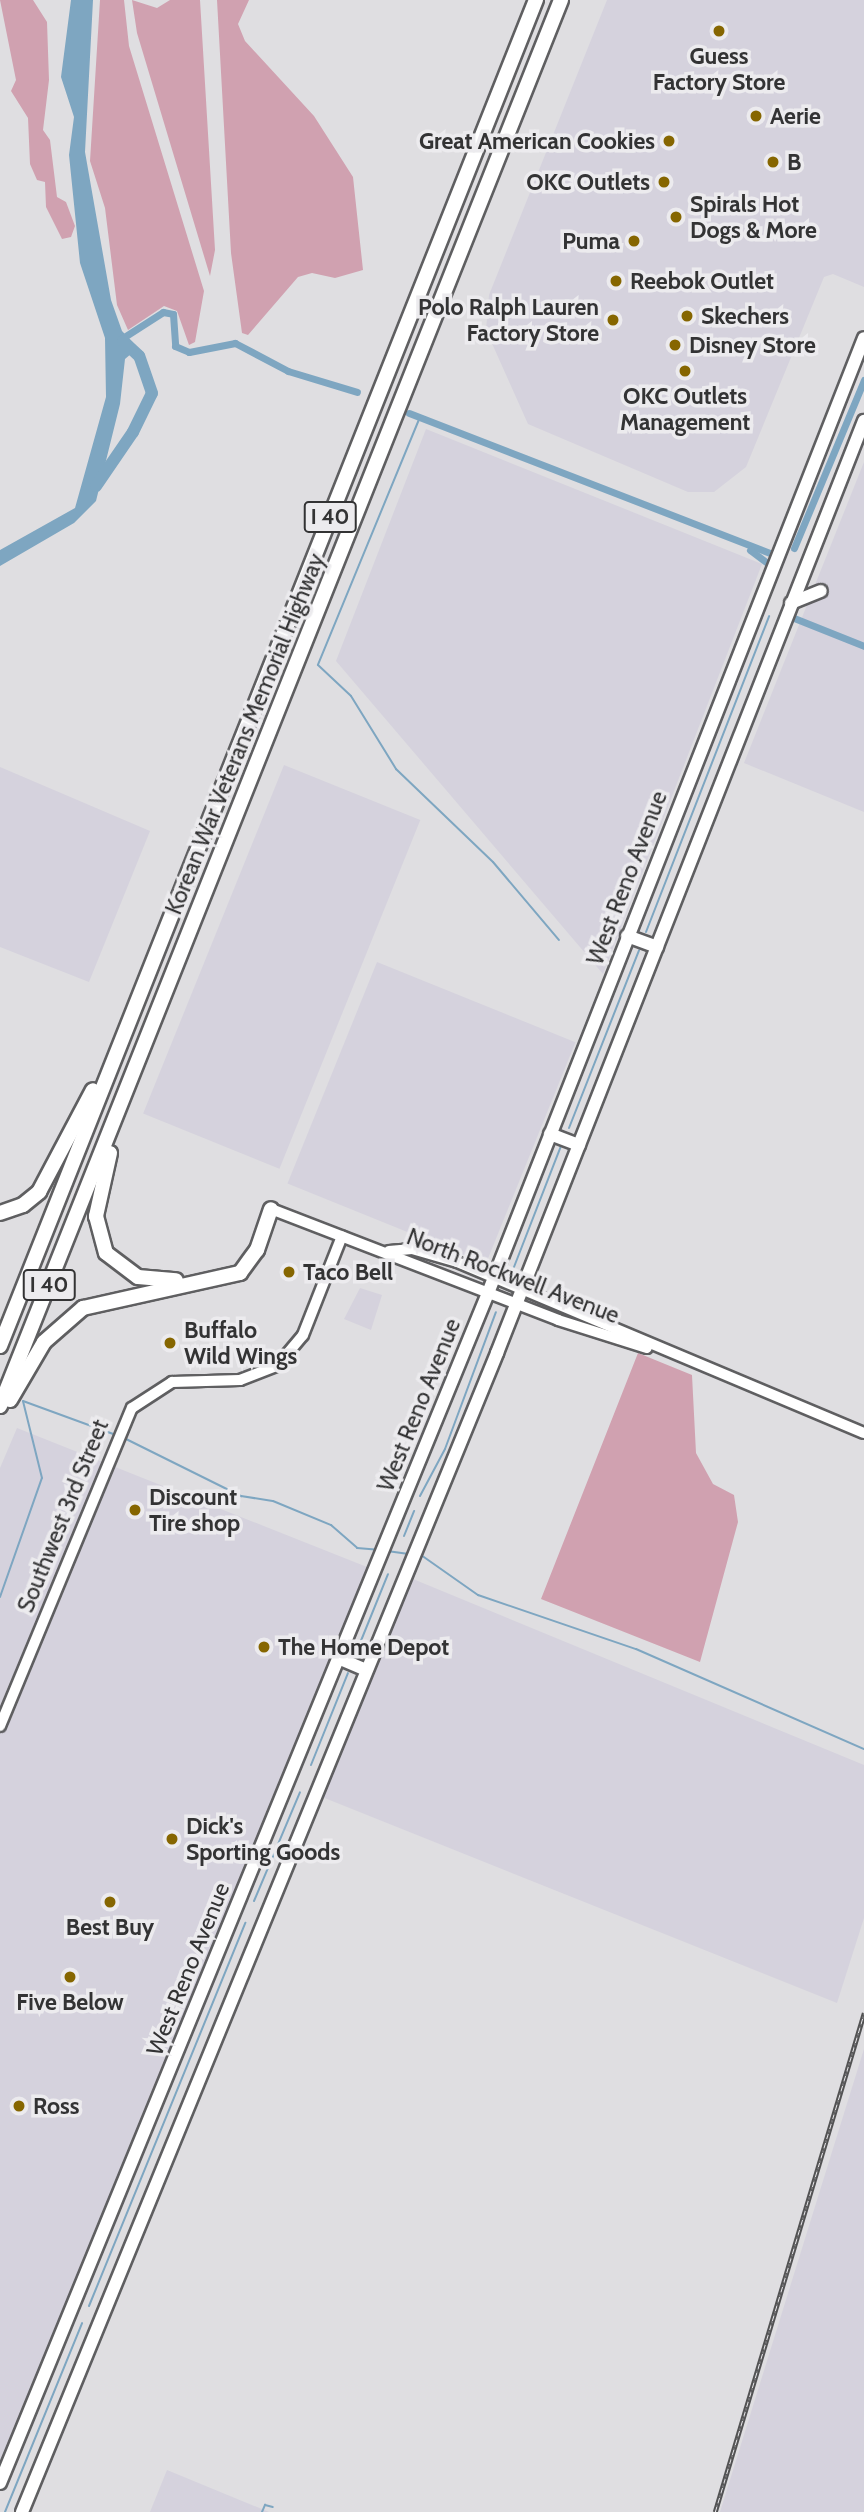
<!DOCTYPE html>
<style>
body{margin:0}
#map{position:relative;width:864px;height:2512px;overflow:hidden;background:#dfdee1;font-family:Cabin,sans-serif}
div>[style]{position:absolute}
.built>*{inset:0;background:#d5d2dd;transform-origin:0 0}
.forest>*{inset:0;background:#d0a1b0}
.water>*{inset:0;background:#7ea6c1}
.stream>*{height:2px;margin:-1px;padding:0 1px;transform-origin:1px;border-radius:1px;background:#7ea6c1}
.canal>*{height:7px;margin:-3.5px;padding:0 3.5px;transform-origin:3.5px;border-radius:3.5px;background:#7ea6c1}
.river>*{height:12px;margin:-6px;padding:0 6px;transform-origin:6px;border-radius:6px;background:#7ea6c1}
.roads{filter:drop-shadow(2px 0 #5f5f61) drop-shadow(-2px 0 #5f5f61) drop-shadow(0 2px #5f5f61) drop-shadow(0 -2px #5f5f61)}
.secondary>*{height:10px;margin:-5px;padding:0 5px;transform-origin:5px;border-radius:5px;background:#fff}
.primary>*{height:12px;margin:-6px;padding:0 6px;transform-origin:6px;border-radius:6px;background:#fff}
.highway>*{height:14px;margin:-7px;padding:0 7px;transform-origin:7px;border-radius:7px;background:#fff}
.rail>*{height:4.5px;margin-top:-2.25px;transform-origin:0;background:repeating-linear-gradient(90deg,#ecebee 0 5px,#525253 0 10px);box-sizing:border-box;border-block:2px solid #525253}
.dots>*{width:19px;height:19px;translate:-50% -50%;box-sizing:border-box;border:4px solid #ecebee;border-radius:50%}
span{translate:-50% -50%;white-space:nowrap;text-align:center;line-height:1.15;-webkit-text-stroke:7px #ecebee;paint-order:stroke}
.shield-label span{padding:2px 5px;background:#ecebee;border:2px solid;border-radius:5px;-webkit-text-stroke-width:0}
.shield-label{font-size:21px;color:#333334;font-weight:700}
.poi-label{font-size:23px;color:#333334;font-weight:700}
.left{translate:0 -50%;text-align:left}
.right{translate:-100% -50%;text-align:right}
.street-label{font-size:23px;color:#333334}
</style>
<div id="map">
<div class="built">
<i style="clip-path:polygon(607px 0,864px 0,864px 287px,833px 274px,824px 277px,746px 467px,714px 492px,688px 492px,528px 424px,486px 330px,489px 295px)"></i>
<i style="clip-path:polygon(426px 429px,762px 564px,603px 974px,336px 661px)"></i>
<i style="clip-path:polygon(864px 462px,864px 812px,744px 763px)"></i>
<i style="left:284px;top:765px;width:147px;height:376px;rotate:22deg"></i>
<i style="clip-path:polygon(0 767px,150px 831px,89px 982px,0 947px)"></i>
<i style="left:377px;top:962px;width:214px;height:239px;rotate:22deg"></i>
<i style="clip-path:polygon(360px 1288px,382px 1295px,371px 1330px,344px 1319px)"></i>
<i style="clip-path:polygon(17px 1428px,367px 1567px,0 2465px,0 1468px)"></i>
<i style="clip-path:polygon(413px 1579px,864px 1765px,864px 1918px,837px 2003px,322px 1797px)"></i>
<i style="clip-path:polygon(864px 2049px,864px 2512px,720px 2512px)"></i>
<i style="clip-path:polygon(167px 2470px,269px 2512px,150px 2512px)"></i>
</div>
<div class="forest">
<i style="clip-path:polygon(0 0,33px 0,47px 22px,49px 80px,43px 130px,50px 140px,57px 197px,66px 202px,75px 226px,71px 237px,62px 239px,46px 207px,45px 182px,37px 180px,30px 164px,28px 118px,11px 91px,16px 80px)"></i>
<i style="clip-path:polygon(100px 0,124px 0,129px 46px,204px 291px,195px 342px,189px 345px,177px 311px,164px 306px,128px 330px,117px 305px,105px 208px,90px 161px)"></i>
<i style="clip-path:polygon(132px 0,157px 8px,170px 0,200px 0,215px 250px,210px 276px,137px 33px)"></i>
<i style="clip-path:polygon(217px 0,249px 0,238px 24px,245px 41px,314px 116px,353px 177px,363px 270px,335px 278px,312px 273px,298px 277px,248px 335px,242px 333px,231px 253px)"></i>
<i style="clip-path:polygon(638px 1353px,692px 1375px,696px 1453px,713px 1484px,734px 1495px,738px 1522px,700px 1662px,541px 1599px)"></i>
</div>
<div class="water">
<i style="clip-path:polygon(71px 0,93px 0,85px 152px,111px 300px,122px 331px,138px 348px,125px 359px,120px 404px,96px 501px,74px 523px,0 566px,0 550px,75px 508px,106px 397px,105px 338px,80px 263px,69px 155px,74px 117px,61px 77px)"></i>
</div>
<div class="stream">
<i style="left:420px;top:417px;width:268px;rotate:112.4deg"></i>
<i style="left:318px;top:665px;width:45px;rotate:43.2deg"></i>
<i style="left:351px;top:696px;width:86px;rotate:58.3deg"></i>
<i style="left:396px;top:769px;width:134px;rotate:43.8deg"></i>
<i style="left:493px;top:862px;width:102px;rotate:49.8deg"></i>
<i style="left:646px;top:932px;width:339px;rotate:-68.7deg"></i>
<i style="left:569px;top:1128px;width:191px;rotate:-68.5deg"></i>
<i style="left:514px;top:1267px;width:130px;rotate:-68.8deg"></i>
<i style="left:124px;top:1438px;width:131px;rotate:26.4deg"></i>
<i style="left:241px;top:1496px;width:32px;rotate:9deg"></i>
<i style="left:273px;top:1501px;width:63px;rotate:22.5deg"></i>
<i style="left:331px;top:1525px;width:35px;rotate:41deg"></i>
<i style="left:357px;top:1548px;width:21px;rotate:5deg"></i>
<i style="left:420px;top:1496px;width:53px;rotate:-62deg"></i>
<i style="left:445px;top:1449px;width:146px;rotate:-69.6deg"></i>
<i style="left:404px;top:1536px;width:27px;rotate:-68deg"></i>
<i style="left:387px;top:1551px;width:22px;rotate:8deg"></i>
<i style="left:421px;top:1555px;width:70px;rotate:35.1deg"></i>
<i style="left:478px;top:1595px;width:167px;rotate:18.9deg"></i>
<i style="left:636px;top:1649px;width:249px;rotate:23.7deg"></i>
<i style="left:0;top:1597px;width:126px;rotate:-70.6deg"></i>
<i style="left:42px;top:1478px;width:79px;rotate:-103.9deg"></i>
<i style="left:23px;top:1401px;width:99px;rotate:20.1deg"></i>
<i style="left:356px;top:1653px;width:85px;rotate:-67.9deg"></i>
<i style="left:311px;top:1765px;width:99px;rotate:-68.1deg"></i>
<i style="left:254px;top:1901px;width:118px;rotate:-67.1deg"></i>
<i style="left:89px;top:2306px;width:414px;rotate:-67.8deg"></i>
<i style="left:5px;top:2512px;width:204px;rotate:-67.8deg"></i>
<i style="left:262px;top:2512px;width:8px;rotate:-67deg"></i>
<i style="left:265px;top:2505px;width:8px;rotate:14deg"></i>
</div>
<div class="canal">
<i style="left:121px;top:339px;width:50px;rotate:-32.7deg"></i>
<i style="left:163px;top:312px;width:10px;rotate:11deg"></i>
<i style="left:173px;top:314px;width:32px;rotate:86deg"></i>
<i style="left:175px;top:346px;width:15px;rotate:23deg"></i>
<i style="left:189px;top:352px;width:47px;rotate:-11.1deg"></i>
<i style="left:235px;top:343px;width:60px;rotate:27.8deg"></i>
<i style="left:288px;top:371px;width:72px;rotate:16.9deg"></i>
<i style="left:409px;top:413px;width:387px;rotate:21.2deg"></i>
<i style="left:794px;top:548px;width:182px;rotate:-67.4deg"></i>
<i style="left:750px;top:550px;width:20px;rotate:37deg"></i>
<i style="left:794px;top:618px;width:75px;rotate:21.8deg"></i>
</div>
<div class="river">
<i style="left:96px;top:486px;width:65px;rotate:-55.6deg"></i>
<i style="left:133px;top:432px;width:43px;rotate:-64deg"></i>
<i style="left:152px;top:393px;width:39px;rotate:-109deg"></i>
<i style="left:139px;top:356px;width:22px;rotate:-137deg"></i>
</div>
<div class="roads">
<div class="secondary">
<i style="left:271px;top:1209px;width:308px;rotate:21.1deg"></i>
<i style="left:558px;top:1320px;width:93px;rotate:17.5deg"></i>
<i style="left:389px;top:1251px;width:23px;rotate:-5deg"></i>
<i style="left:412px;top:1249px;width:47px;rotate:16.1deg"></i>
<i style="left:457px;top:1262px;width:441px;rotate:22.8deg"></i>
<i style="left:0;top:1726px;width:344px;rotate:-67.5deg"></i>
<i style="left:132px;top:1408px;width:48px;rotate:-33deg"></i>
<i style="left:172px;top:1382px;width:68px;rotate:-1.7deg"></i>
<i style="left:240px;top:1380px;width:40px;rotate:-21deg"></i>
<i style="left:277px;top:1366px;width:40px;rotate:-50deg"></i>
<i style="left:303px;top:1335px;width:106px;rotate:-68.5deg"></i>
</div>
<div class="primary">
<i style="left:791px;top:603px;width:32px;rotate:-22deg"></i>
<i style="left:627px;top:936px;width:32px;rotate:20deg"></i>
<i style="left:550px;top:1134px;width:31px;rotate:21deg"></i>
<i style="left:338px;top:1658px;width:30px;rotate:23deg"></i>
<i style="left:0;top:2483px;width:1286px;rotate:-67.7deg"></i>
<i style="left:488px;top:1293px;width:1026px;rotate:-68.51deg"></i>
<i style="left:22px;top:2512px;width:1253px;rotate:-67.71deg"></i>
<i style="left:497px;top:1353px;width:1002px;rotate:-68.51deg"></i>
</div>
<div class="highway">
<i style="left:110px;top:1153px;width:65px;rotate:102.5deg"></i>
<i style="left:96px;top:1216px;width:38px;rotate:75deg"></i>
<i style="left:106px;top:1253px;width:40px;rotate:37deg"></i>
<i style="left:138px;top:1277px;width:38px;rotate:5deg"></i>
<i style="left:0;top:1213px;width:24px;rotate:-19deg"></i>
<i style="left:23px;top:1205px;width:21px;rotate:-39deg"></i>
<i style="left:39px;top:1192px;width:115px;rotate:-62.1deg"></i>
<i style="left:0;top:1346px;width:1449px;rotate:-68.29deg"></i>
<i style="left:10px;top:1400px;width:67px;rotate:-59.6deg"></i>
<i style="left:44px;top:1342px;width:52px;rotate:-41.1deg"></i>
<i style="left:83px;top:1308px;width:161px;rotate:-12.6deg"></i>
<i style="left:240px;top:1273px;width:29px;rotate:-54deg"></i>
<i style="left:257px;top:1250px;width:43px;rotate:-71.1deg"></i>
<i style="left:0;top:1406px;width:1514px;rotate:-68.25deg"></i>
</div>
</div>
<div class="rail">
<i style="left:715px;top:2512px;width:521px;rotate:-73.37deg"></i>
</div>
<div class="dots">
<i style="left:719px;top:31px;background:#866600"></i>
<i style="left:756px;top:116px;background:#866600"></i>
<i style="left:669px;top:141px;background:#866600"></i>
<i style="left:773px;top:162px;background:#866600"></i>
<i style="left:664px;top:182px;background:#866600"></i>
<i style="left:676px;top:217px;background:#866600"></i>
<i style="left:634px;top:241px;background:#866600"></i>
<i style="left:616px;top:281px;background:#866600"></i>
<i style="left:687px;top:316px;background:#866600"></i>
<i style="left:613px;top:320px;background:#866600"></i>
<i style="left:675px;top:345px;background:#866600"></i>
<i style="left:685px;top:371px;background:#866600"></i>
<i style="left:289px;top:1272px;background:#866600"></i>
<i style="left:170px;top:1343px;background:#866600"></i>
<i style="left:135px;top:1510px;background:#866600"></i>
<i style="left:264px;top:1647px;background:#866600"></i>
<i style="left:172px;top:1839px;background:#866600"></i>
<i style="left:110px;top:1902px;background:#866600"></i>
<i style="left:70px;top:1977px;background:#866600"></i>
<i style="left:19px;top:2106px;background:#866600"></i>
</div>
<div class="shield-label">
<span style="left:330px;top:517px">I 40</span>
<span style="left:49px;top:1285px">I 40</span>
</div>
<div class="poi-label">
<span style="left:719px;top:69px">Guess<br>Factory Store</span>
<span class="left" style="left:770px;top:116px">Aerie</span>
<span class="right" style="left:655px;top:141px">Great American Cookies</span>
<span class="left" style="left:787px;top:162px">B</span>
<span class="right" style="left:650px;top:182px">OKC Outlets</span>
<span class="left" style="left:690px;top:217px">Spirals Hot<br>Dogs &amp; More</span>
<span class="right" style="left:620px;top:241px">Puma</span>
<span class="left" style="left:630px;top:281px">Reebok Outlet</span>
<span class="right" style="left:599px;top:320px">Polo Ralph Lauren<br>Factory Store</span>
<span class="left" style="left:701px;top:316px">Skechers</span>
<span class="left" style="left:689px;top:345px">Disney Store</span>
<span style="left:685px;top:409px">OKC Outlets<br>Management</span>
<span class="left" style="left:303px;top:1272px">Taco Bell</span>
<span class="left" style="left:184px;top:1343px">Buffalo<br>Wild Wings</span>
<span class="left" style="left:149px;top:1510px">Discount<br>Tire shop</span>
<span class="left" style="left:278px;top:1647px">The Home Depot</span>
<span class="left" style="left:186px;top:1839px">Dick's<br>Sporting Goods</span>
<span style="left:110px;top:1927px">Best Buy</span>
<span style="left:70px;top:2002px">Five Below</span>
<span class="left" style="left:33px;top:2106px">Ross</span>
</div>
<div class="street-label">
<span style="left:245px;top:734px;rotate:-68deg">Korean War Veterans Memorial Highway</span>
<span style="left:627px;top:878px;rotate:-69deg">West Reno Avenue</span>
<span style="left:513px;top:1276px;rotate:21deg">North Rockwell Avenue</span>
<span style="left:419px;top:1405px;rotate:-68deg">West Reno Avenue</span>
<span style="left:63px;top:1516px;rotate:-68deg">Southwest 3rd Street</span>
<span style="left:188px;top:1969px;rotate:-68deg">West Reno Avenue</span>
</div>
</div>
